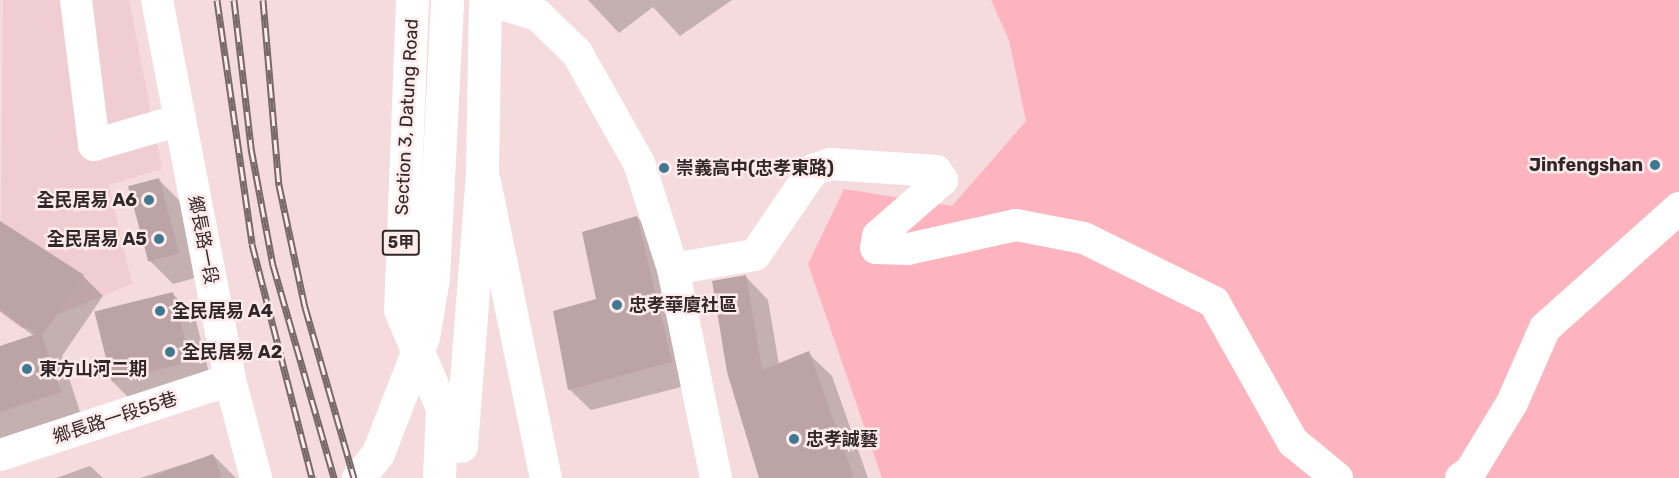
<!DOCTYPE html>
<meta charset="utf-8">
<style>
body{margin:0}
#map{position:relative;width:1679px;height:478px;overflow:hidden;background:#f5dbde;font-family:Rubik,"Noto Sans TC",sans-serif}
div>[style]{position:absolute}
.built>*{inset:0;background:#efcdd2}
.green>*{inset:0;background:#feb4bf}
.shadow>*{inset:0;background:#0003}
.building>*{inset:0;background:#bca3a6;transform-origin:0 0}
.minor>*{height:32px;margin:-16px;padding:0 16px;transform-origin:16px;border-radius:16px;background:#fff}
.major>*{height:33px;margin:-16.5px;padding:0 16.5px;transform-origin:16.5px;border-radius:16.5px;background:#fff}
.highway>*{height:33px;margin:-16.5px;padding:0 16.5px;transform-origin:16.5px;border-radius:16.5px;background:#fff}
.rail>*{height:7px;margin-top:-3.5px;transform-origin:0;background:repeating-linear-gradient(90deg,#ffeaec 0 14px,#776869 0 28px);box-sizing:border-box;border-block:2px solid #776869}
.dots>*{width:16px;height:16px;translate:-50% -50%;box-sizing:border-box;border:3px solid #ffeaec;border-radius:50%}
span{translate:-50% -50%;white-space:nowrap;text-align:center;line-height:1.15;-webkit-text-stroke:5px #ffeaec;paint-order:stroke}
.shield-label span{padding:2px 4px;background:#ffeaec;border:2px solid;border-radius:4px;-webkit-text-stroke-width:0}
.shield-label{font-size:16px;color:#312829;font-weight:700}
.street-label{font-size:18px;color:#312829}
.poi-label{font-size:18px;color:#312829;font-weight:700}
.right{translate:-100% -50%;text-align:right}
.left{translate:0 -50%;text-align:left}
</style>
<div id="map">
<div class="built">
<i style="clip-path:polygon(3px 0,129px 0,162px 169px,109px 185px,132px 284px,22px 329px,0 313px)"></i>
</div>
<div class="green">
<i style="clip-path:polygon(991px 0,1679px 0,1679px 478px,882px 478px,808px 264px,844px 189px,952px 206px,1026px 121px,1009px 40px)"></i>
</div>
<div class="shadow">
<i style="clip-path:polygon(588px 0,732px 0,680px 36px,653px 7px,619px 33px)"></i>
<i style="clip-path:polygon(159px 180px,182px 203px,202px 276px,173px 284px,150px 261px)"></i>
<i style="clip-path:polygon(637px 217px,658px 239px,693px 384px,591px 410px,569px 389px,598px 301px)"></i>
<i style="clip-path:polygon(0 223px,83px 276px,103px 296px,62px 356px,80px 412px,0 439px,0 347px,34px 336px,0 311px)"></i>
<i style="clip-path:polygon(745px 276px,768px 300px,779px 365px,808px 353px,832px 376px,868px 478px,760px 478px)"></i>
<i style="clip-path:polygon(172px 293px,195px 317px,212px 385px,135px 404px,112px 381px)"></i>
<i style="clip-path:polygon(213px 455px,236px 478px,140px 478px)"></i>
<i style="clip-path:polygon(90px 466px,103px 478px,56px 478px)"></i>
</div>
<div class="building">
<i style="left:159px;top:178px;width:78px;height:32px;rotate:75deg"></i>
<i style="clip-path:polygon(637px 216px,672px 362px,568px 390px,553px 311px,596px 299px,582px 232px)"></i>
<i style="clip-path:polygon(0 221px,84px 275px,42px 336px,61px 392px,0 412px,0 346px,36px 334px,0 307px)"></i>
<i style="clip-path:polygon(746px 275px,762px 370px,809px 351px,854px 478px,759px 478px,727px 372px,712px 281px)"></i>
<i style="left:173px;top:292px;width:72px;height:81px;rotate:76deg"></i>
<i style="clip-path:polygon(213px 454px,222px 478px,154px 478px,153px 476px)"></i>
</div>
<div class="minor">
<i style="left:76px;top:0;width:146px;rotate:82.9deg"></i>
<i style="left:94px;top:145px;width:90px;rotate:-16.2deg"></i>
<i style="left:157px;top:0;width:387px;rotate:79.1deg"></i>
<i style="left:230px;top:380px;width:101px;rotate:75.1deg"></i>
<i style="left:488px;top:0;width:52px;rotate:16.7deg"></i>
<i style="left:538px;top:15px;width:54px;rotate:44.3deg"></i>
<i style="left:577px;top:53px;width:126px;rotate:60.6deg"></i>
<i style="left:639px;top:163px;width:111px;rotate:72.2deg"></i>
<i style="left:673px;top:269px;width:213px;rotate:78.4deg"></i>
<i style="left:485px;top:182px;width:302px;rotate:78.4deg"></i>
<i style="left:673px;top:269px;width:83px;rotate:-9.7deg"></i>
<i style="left:755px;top:255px;width:103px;rotate:-55.7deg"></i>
<i style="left:813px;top:170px;width:18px;rotate:-19deg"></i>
<i style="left:830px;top:164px;width:106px;rotate:3.8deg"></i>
<i style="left:936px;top:171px;width:11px;rotate:56deg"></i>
<i style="left:942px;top:180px;width:85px;rotate:138.8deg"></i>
<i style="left:878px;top:236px;width:12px;rotate:99deg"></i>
<i style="left:876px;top:248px;width:32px;rotate:2deg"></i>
<i style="left:908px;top:249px;width:111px;rotate:-12.5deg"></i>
<i style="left:1016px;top:225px;width:69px;rotate:10.8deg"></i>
<i style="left:1084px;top:238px;width:145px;rotate:26.2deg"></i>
<i style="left:1214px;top:302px;width:161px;rotate:60.6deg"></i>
<i style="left:1293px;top:442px;width:57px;rotate:39.3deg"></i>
<i style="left:0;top:455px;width:242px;rotate:-18.1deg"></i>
<i style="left:1461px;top:478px;width:11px;rotate:-34deg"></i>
<i style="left:1470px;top:472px;width:81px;rotate:-58.7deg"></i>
<i style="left:1512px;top:403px;width:82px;rotate:-66.3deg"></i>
<i style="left:1545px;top:328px;width:180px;rotate:-41.8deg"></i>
</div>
<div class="major">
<i style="left:412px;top:0;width:310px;rotate:92.2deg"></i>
<i style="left:400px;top:310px;width:107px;rotate:66.8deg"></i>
<i style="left:442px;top:408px;width:70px;rotate:92.5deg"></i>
<i style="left:461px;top:446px;width:277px;rotate:-85.6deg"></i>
<i style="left:482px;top:170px;width:170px;rotate:-89deg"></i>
</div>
<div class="highway">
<i style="left:358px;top:478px;width:32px;rotate:-51deg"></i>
<i style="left:378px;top:453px;width:124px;rotate:-68.8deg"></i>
<i style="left:423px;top:337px;width:60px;rotate:-80.4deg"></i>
<i style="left:433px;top:278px;width:278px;rotate:-87.1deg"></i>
</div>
<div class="rail">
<i style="left:217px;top:0;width:246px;rotate:81.8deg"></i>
<i style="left:252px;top:244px;width:242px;rotate:75.6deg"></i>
<i style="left:234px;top:0;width:149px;rotate:83.4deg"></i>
<i style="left:251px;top:148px;width:119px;rotate:79.4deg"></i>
<i style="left:273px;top:265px;width:222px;rotate:74deg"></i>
<i style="left:263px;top:0;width:186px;rotate:85.1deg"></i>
<i style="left:279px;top:185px;width:125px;rotate:78deg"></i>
<i style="left:305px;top:307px;width:178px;rotate:74deg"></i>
</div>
<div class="dots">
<i style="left:1655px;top:165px;background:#3e7991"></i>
<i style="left:664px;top:168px;background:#3e7991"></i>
<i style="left:149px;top:200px;background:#3e7991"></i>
<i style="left:159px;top:239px;background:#3e7991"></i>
<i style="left:617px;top:305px;background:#3e7991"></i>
<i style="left:160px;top:311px;background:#3e7991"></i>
<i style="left:170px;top:352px;background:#3e7991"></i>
<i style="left:27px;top:369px;background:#3e7991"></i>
<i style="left:794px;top:439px;background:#3e7991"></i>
</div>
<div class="shield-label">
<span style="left:401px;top:243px">5甲</span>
</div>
<div class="street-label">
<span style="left:407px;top:117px;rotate:-87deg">Section 3, Datung Road</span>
<span style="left:203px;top:240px;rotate:79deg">鄉長路一段</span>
<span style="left:115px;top:418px;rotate:-18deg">鄉長路一段55巷</span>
</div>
<div class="poi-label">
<span class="right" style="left:1643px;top:165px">Jinfengshan</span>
<span class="left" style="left:676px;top:168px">崇義高中(忠孝東路)</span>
<span class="right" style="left:137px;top:200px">全民居易 A6</span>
<span class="right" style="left:147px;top:239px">全民居易 A5</span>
<span class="left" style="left:629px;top:305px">忠孝華廈社區</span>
<span class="left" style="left:172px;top:311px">全民居易 A4</span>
<span class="left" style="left:182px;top:352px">全民居易 A2</span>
<span class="left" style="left:39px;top:369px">東方山河二期</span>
<span class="left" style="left:806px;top:439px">忠孝誠藝</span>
</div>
</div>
